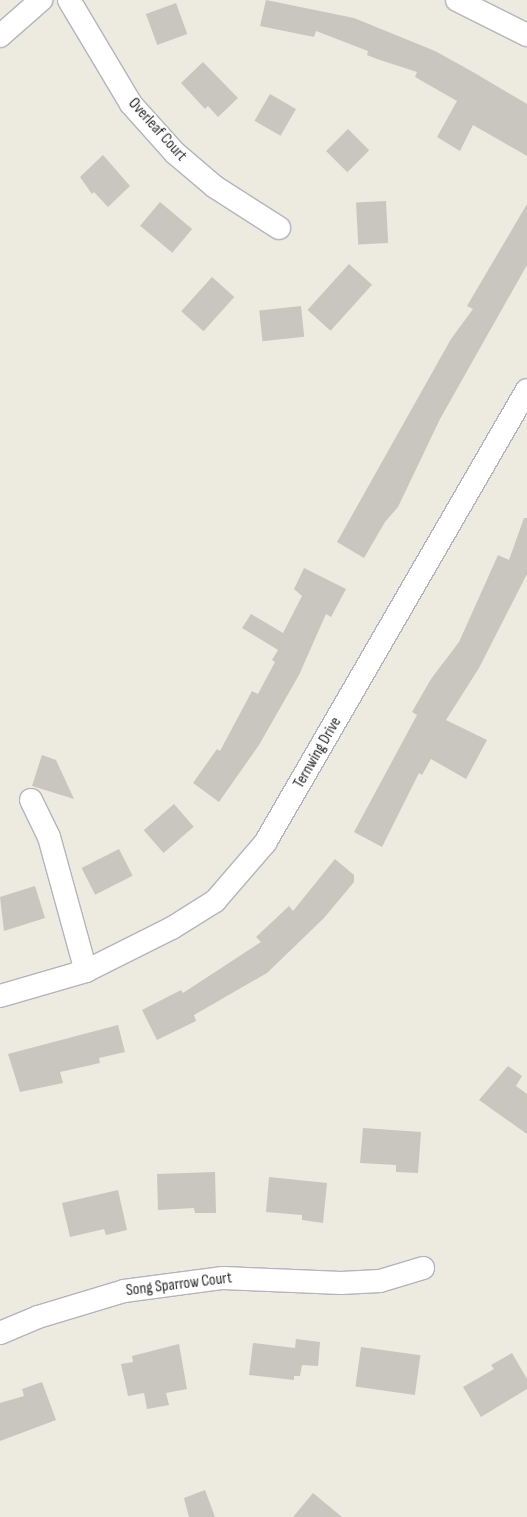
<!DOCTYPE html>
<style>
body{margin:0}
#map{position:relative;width:527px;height:1517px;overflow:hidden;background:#edeae0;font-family:"Sofia Sans Condensed",sans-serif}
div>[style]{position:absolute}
.building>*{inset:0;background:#c9c6bf;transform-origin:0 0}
.roads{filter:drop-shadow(1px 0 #b3b4bf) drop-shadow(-1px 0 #b3b4bf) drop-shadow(0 1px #b3b4bf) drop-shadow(0 -1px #b3b4bf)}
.minor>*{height:22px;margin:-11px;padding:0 11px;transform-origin:11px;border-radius:11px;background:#fff}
span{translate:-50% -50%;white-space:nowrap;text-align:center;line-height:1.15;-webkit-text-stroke:4px #fff;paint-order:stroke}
.street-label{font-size:16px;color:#2d2d2d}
</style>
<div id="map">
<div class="building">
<i style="clip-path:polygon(266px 0,354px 18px,435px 51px,473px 72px,527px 104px,527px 156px,473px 125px,460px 151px,437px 137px,457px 101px,415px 77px,417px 72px,377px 59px,367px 55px,368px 51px,316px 31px,314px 37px,260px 26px)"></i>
<i style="left:176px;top:3px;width:33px;height:32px;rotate:70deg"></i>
<i style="clip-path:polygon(203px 62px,238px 98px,218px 117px,208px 106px,205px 109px,181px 83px)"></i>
<i style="left:270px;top:94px;width:30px;height:31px;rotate:30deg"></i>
<i style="left:348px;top:129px;width:30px;height:31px;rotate:45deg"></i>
<i style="clip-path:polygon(103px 155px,130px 186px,108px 207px,94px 192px,92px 194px,80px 177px)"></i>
<i style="left:386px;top:201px;width:42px;height:30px;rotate:87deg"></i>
<i style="left:160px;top:202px;width:42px;height:31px;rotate:40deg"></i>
<i style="clip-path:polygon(527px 204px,527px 265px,440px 419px,398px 507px,385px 522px,364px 558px,337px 542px,451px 339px,473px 309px,467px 306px)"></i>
<i style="left:349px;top:264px;width:31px;height:62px;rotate:42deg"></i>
<i style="left:212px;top:277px;width:30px;height:46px;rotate:42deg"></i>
<i style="left:301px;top:306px;width:31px;height:42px;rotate:84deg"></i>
<i style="clip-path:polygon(524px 518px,527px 518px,527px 574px,479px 668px,446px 720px,487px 740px,466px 779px,431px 759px,422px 775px,419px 773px,382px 847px,354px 832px,417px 715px,412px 712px,431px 679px,459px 642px,498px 555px,509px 560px)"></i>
<i style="clip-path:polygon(304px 568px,346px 589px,331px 617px,326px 614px,299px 675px,259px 745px,219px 802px,193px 783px,217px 749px,220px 751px,252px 691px,258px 694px,275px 662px,272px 660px,278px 650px,242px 628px,251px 614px,283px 633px,302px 596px,294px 589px)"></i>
<i style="clip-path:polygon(42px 755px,56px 760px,74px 799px,32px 786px)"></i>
<i style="left:174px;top:804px;width:30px;height:40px;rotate:49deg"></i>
<i style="left:119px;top:849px;width:30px;height:42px;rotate:63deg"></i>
<i style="clip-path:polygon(335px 859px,354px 875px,354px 882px,324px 918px,267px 973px,194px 1015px,196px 1021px,157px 1040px,142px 1010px,181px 990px,183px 993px,261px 942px,256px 937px,289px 906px,293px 911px)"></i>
<i style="clip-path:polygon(35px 886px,45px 918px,4px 931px,0 897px)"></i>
<i style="clip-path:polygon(118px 1025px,125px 1052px,99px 1058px,100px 1063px,60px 1072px,63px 1083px,20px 1092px,8px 1054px)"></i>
<i style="clip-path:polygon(508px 1066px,522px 1076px,516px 1086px,527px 1094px,527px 1134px,479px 1100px)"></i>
<i style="clip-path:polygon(363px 1128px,421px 1132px,418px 1173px,396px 1172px,396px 1165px,360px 1163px)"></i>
<i style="clip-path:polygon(215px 1172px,216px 1213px,195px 1213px,194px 1208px,158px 1210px,157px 1174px)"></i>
<i style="clip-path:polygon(269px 1177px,327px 1183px,323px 1223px,302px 1220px,302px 1215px,266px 1212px)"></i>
<i style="clip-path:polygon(118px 1190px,127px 1230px,106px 1235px,104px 1229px,70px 1237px,62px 1203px)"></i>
<i style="clip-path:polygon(296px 1339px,320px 1342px,318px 1366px,302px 1365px,300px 1376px,294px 1376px,294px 1380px,249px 1375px,253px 1343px,295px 1348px)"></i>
<i style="clip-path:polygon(179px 1344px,187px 1389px,166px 1393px,169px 1405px,147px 1409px,144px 1393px,128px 1396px,121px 1364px,133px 1362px,132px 1356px)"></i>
<i style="left:361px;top:1347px;width:60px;height:40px;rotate:8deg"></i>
<i style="clip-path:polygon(512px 1353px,527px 1379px,527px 1389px,481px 1417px,463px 1387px,494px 1369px,491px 1365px)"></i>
<i style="clip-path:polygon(42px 1382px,56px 1420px,0 1441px,0 1403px,24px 1396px,22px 1389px)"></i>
<i style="clip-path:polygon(205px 1490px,215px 1517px,189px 1517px,184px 1498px)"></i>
<i style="clip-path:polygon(313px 1493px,342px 1517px,293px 1517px)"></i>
</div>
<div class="roads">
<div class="minor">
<i style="left:69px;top:0;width:121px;rotate:59.2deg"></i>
<i style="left:131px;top:104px;width:66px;rotate:48.1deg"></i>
<i style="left:175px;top:153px;width:52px;rotate:40.4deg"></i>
<i style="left:215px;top:187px;width:76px;rotate:32.6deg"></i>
<i style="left:457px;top:0;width:78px;rotate:26.6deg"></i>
<i style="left:0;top:36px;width:55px;rotate:-41.3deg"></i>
<i style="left:31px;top:800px;width:41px;rotate:64.1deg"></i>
<i style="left:49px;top:837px;width:139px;rotate:74.6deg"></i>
<i style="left:0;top:996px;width:90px;rotate:-16.2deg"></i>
<i style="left:86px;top:971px;width:96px;rotate:-26.6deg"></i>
<i style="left:172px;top:928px;width:51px;rotate:-32.1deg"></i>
<i style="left:215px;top:901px;width:77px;rotate:-49.2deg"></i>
<i style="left:265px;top:843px;width:523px;rotate:-59.96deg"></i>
<i style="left:0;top:1333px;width:41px;rotate:-22.8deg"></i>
<i style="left:38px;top:1317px;width:90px;rotate:-16.8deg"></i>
<i style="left:124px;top:1291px;width:100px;rotate:-7.5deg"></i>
<i style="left:223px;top:1278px;width:118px;rotate:2.4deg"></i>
<i style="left:341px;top:1283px;width:39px;rotate:-3deg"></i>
<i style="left:380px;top:1281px;width:45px;rotate:-16.8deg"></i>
</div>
</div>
<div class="street-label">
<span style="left:157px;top:130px;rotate:48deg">Overleaf Court</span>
<span style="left:318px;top:753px;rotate:-60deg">Ternwing Drive</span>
<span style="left:179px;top:1285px;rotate:-7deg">Song Sparrow Court</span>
</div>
</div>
